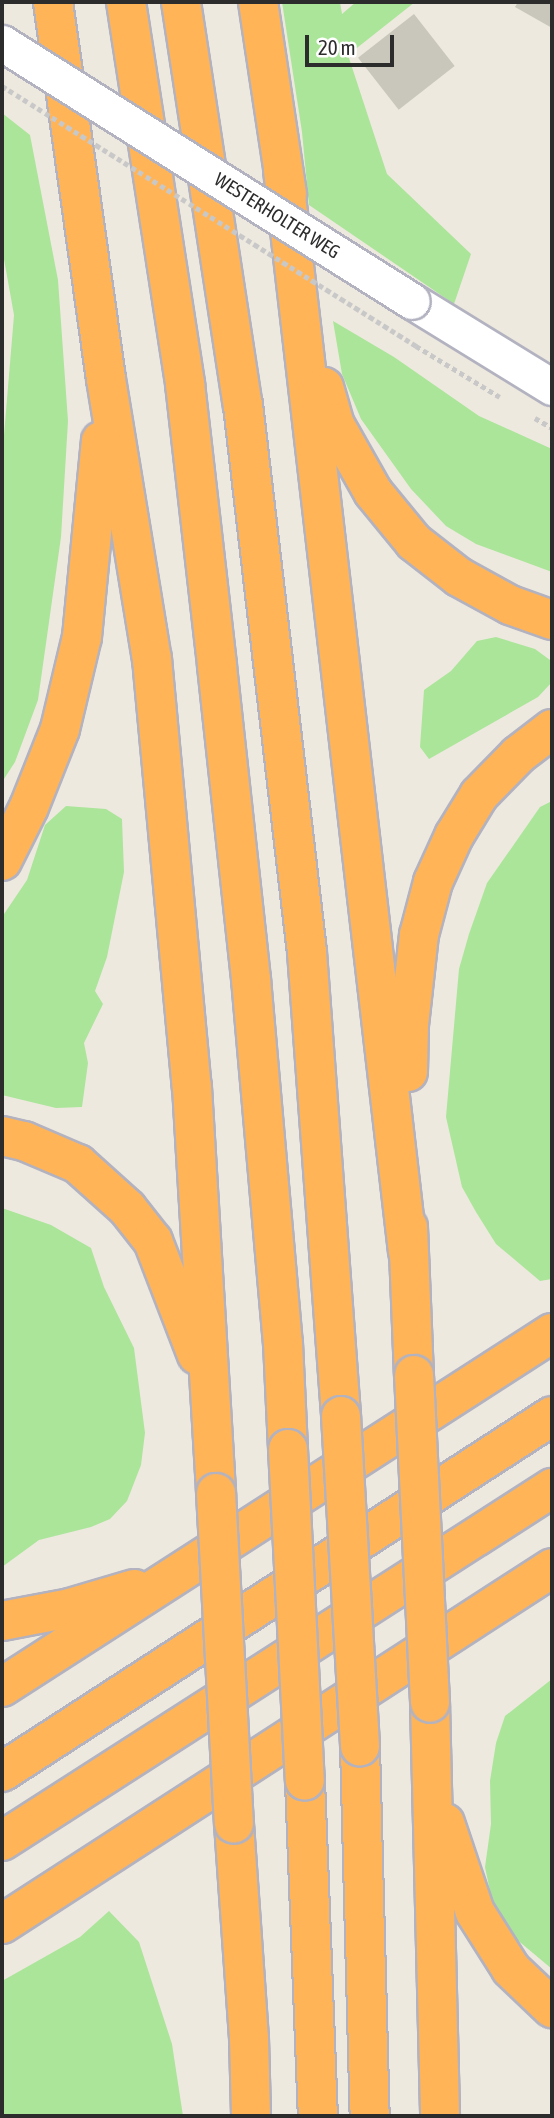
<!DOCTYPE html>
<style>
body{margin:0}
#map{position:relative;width:554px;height:2118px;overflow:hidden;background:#eee9de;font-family:"Asap Condensed",sans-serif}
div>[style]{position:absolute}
.green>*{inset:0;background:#aae59a}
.building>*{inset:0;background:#c9c7bc;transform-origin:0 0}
.path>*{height:4.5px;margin-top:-2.25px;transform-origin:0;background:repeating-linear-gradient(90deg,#c8c8c8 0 5px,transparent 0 8.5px)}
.roads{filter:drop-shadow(2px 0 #b2b2c0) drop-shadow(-2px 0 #b2b2c0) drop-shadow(0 2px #b2b2c0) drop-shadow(0 -2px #b2b2c0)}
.secondary>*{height:35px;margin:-17.5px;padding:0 17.5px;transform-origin:17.5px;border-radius:17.5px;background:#fff}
.highway>*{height:38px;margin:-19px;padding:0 19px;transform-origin:19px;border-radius:19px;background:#ffb458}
.path-bridge>*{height:4.5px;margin-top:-2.25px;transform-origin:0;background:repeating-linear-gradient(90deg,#c8c8c8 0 5px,transparent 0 8.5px)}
.bridges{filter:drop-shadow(2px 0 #b2b2c0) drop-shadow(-2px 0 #b2b2c0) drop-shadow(0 2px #b2b2c0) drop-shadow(0 -2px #b2b2c0)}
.secondary-bridge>*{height:35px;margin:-17.5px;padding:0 17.5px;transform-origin:17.5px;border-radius:17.5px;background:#fff}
.highway-bridge>*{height:38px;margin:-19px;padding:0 19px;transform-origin:19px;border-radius:19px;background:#ffb458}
span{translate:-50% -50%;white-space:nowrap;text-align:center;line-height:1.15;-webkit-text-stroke:5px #fff;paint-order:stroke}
.street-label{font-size:19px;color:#2c2c2c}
.frame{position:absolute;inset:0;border:4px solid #2c2c2c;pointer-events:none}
.scale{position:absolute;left:305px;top:35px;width:89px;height:32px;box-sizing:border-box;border:4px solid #2c2c2c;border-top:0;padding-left:9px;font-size:21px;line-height:24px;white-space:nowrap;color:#2c2c2c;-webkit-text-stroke:5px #fff;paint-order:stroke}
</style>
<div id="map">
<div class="green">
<i style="clip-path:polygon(282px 2px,340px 2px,342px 14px,356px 2px,415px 2px,348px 55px,387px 174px,471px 254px,454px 304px,309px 205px,302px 132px)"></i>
<i style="clip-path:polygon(2px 113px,30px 135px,58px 280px,68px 421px,61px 537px,38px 700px,15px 762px,2px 782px,2px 459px,14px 315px,2px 248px)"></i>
<i style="clip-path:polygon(333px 321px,394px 357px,479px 416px,552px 449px,552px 572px,476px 544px,446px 526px,411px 489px,361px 419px,342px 374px)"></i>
<i style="clip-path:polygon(496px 637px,535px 649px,550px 660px,552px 682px,538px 697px,429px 759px,420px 747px,424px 690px,451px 671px,477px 641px)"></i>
<i style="clip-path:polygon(552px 801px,552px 1279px,540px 1281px,496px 1244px,476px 1212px,462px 1187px,446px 1117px,459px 969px,469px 934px,487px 883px,540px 807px)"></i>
<i style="clip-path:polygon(66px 806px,106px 809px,122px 819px,124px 872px,107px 957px,95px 991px,103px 1004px,84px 1043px,88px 1063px,82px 1107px,56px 1108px,2px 1095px,2px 917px,27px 880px,45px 825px)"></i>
<i style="clip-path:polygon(2px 1208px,51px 1225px,91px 1248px,104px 1287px,134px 1348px,145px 1433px,141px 1465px,127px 1501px,110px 1519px,91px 1527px,39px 1540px,2px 1567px)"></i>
<i style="clip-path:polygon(552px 1679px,552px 1969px,509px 1933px,491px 1896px,485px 1867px,491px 1824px,490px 1781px,496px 1743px,505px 1716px)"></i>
<i style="clip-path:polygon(109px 1911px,139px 1942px,172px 2044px,183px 2116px,2px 2116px,2px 1981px,80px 1937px)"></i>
</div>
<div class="building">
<i style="clip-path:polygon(518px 2px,552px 2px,552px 28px,515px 7px)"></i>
<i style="left:414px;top:14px;width:66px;height:71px;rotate:52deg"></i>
</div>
<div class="path">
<i style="left:416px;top:346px;width:98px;rotate:31.3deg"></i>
<i style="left:535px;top:418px;width:20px;rotate:30deg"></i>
</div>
<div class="roads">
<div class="secondary">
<i style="left:412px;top:301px;width:164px;rotate:31.6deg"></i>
</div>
<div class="highway">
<i style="left:53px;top:2px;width:381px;rotate:82deg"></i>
<i style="left:106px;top:379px;width:284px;rotate:80.7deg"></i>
<i style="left:152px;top:659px;width:430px;rotate:84.7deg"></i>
<i style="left:192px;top:1087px;width:407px;rotate:86.6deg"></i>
<i style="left:126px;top:2px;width:387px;rotate:81.2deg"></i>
<i style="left:185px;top:384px;width:284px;rotate:83.5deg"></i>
<i style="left:217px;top:666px;width:315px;rotate:83.8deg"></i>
<i style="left:251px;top:979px;width:365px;rotate:85deg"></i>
<i style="left:283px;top:1343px;width:106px;rotate:87.3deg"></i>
<i style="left:181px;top:2px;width:408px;rotate:81.3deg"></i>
<i style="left:243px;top:405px;width:551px;rotate:83.33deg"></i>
<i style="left:307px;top:952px;width:465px;rotate:85.8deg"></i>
<i style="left:258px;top:2px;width:194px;rotate:81.4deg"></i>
<i style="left:283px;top:170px;width:1089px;rotate:83.41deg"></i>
<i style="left:324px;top:387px;width:37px;rotate:74deg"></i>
<i style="left:334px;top:423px;width:79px;rotate:60.5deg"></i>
<i style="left:373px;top:492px;width:65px;rotate:50.6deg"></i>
<i style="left:414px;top:542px;width:57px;rotate:37.9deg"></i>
<i style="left:459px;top:577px;width:58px;rotate:28.8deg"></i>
<i style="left:510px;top:605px;width:45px;rotate:19.7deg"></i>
<i style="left:2px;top:861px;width:60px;rotate:-63.4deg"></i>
<i style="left:29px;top:807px;width:84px;rotate:-68.3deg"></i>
<i style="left:60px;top:729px;width:95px;rotate:-76.6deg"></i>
<i style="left:82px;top:637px;width:197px;rotate:-84.5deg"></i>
<i style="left:408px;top:1072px;width:47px;rotate:-88.8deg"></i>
<i style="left:409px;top:1025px;width:91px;rotate:-83.7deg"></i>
<i style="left:419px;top:935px;width:55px;rotate:-75.2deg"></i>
<i style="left:433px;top:882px;width:51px;rotate:-65.5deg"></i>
<i style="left:454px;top:836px;width:48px;rotate:-58.6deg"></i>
<i style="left:479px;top:795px;width:56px;rotate:-45.7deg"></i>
<i style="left:518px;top:755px;width:43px;rotate:-37.4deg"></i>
<i style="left:2px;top:1136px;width:23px;rotate:13deg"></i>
<i style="left:24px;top:1141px;width:59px;rotate:23.1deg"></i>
<i style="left:78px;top:1164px;width:66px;rotate:41.9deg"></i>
<i style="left:127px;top:1208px;width:42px;rotate:51.8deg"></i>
<i style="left:153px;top:1241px;width:122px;rotate:68.9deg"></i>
<i style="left:408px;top:1227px;width:148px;rotate:87.7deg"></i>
<i style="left:2px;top:1621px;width:69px;rotate:-10.8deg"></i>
<i style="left:70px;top:1608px;width:67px;rotate:-16.5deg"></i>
<i style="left:2px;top:1687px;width:654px;rotate:-32.77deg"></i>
<i style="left:430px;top:1703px;width:413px;rotate:88.6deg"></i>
<i style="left:360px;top:1746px;width:370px;rotate:88.5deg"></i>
<i style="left:2px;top:1772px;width:655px;rotate:-32.91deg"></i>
<i style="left:305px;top:1781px;width:335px;rotate:87.8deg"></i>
<i style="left:445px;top:1823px;width:94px;rotate:71.4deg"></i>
<i style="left:475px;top:1912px;width:67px;rotate:57.7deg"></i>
<i style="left:511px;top:1969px;width:57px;rotate:43.6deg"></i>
<i style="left:234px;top:1824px;width:215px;rotate:86deg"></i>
<i style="left:249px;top:2038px;width:78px;rotate:88.5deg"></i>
<i style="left:2px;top:1841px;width:654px;rotate:-32.69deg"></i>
<i style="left:2px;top:1924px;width:655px;rotate:-32.91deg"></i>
</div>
</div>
<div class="path-bridge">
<i style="left:2px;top:86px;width:489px;rotate:32.1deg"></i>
</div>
<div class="bridges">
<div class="secondary-bridge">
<i style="left:2px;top:43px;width:484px;rotate:32.2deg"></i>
</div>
<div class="highway-bridge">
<i style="left:414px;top:1375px;width:328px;rotate:87.2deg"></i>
<i style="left:341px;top:1416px;width:331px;rotate:86.7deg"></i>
<i style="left:288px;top:1449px;width:332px;rotate:87.1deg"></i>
<i style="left:216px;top:1493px;width:331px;rotate:86.9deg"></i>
</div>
</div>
<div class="street-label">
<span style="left:277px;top:216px;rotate:32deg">WESTERHOLTER WEG</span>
</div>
<div class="frame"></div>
<div class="scale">20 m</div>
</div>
